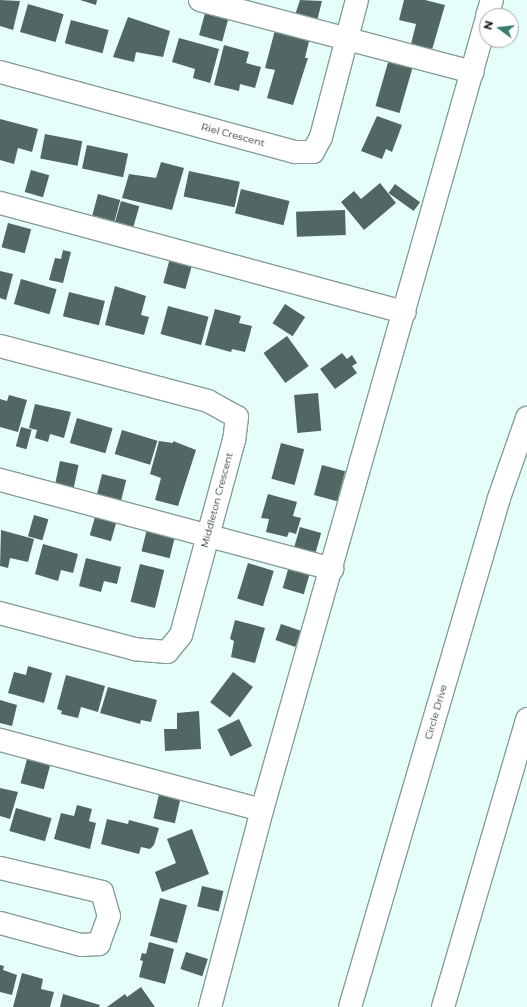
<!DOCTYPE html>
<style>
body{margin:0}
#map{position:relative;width:527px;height:1007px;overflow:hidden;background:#e5fef9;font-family:Montserrat,sans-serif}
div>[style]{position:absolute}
.building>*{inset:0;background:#526763;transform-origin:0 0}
.roads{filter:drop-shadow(1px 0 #879e99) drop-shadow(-1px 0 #879e99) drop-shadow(0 1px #879e99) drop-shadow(0 -1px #879e99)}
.minor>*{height:22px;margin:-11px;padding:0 11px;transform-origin:11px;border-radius:11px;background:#fff}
.highway>*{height:22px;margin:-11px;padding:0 11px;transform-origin:11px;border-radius:11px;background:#fff}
span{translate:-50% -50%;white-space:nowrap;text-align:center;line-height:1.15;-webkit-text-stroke:4px #fff;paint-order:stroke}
.street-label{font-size:10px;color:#1b2422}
.north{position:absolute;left:479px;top:8px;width:40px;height:40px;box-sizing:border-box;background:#fff;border:1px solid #a4a7a7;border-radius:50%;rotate:285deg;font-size:11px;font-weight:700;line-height:16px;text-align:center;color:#1b2422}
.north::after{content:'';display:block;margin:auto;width:14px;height:18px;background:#387d73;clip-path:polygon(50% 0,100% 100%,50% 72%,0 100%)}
</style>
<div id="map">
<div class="building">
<i style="clip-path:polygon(0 0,20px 1px,13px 30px,0 26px)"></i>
<i style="clip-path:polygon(80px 0,97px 0,96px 5px)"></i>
<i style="clip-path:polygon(300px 0,322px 1px,317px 21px,295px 15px)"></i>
<i style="clip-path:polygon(404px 0,425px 0,445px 5px,432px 50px,411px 44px,416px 24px,399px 20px)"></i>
<i style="left:28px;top:4px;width:37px;height:29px;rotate:16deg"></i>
<i style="left:205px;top:13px;width:24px;height:23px;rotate:15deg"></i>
<i style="clip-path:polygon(128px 17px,170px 31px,163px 57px,136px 52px,134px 62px,113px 57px)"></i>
<i style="left:71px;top:20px;width:39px;height:24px;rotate:15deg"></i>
<i style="clip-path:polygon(275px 30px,310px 37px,305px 58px,308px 58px,293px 105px,267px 98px,275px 70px,265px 68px)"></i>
<i style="clip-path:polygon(179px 38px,219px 49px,210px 83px,193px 78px,195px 69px,172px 62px)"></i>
<i style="clip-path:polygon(224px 45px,249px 52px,246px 63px,261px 67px,255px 88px,240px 84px,239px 91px,214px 85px)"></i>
<i style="left:389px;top:59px;width:25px;height:49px;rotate:16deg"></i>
<i style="clip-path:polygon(377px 116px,402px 125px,392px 152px,386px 149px,382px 159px,361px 151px)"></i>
<i style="clip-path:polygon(0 119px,38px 129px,32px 152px,18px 148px,14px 164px,0 160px)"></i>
<i style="left:45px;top:134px;width:38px;height:25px;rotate:11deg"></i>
<i style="left:87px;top:145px;width:42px;height:24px;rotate:12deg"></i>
<i style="clip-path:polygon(161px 162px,184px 168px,172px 210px,122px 198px,129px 174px,156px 178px)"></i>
<i style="left:31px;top:170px;width:19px;height:23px;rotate:16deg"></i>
<i style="left:189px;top:171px;width:52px;height:26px;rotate:12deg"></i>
<i style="clip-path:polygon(380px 183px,396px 203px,364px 230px,341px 202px,354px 191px,361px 199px)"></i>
<i style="left:395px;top:184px;width:31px;height:11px;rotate:36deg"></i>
<i style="left:241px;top:189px;width:50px;height:25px;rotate:14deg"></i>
<i style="left:98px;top:194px;width:23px;height:22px;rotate:15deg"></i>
<i style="left:121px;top:201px;width:19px;height:22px;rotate:16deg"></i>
<i style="left:345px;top:210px;width:25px;height:49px;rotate:88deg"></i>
<i style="left:8px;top:223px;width:24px;height:25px;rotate:15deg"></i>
<i style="clip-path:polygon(63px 250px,71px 252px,63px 283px,49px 280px,55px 258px,61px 259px)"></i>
<i style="left:170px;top:258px;width:23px;height:26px;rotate:15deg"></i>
<i style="clip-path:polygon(0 271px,13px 274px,6px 300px,0 298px)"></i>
<i style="left:21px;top:279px;width:37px;height:26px;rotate:16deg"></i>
<i style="clip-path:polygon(115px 286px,146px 296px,141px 315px,149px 317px,144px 335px,105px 325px)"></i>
<i style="left:69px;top:292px;width:37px;height:25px;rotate:14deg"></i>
<i style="left:285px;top:304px;width:24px;height:23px;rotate:33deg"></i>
<i style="left:168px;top:306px;width:42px;height:29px;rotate:15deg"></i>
<i style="clip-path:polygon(215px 309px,241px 316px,239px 323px,252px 326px,245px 352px,232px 349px,231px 352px,205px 345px)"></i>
<i style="left:287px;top:336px;width:37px;height:29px;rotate:54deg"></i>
<i style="clip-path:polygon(342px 353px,347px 359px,352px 355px,357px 363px,352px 366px,357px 373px,335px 389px,320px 369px)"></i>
<i style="left:318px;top:393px;width:38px;height:24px;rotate:85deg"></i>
<i style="clip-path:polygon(9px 395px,27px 400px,18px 432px,0 427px,0 399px,7px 401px)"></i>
<i style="clip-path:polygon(35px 404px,71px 412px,64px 438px,50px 434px,48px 442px,35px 438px,37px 430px,29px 428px)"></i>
<i style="left:77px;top:418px;width:37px;height:26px;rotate:16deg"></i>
<i style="left:21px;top:427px;width:11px;height:20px;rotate:15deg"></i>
<i style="left:122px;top:430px;width:37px;height:25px;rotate:17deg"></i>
<i style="clip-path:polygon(159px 441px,173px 443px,173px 441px,196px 450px,178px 506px,155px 500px,161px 478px,150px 474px)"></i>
<i style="left:281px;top:443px;width:24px;height:37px;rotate:15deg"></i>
<i style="left:60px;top:461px;width:19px;height:23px;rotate:12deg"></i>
<i style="left:322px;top:465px;width:24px;height:31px;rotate:15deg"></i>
<i style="left:102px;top:474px;width:25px;height:23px;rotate:14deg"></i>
<i style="clip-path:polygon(268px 494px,297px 502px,293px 516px,301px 518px,296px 534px,289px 532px,287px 537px,266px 532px,269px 519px,261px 518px)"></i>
<i style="left:34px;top:515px;width:15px;height:22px;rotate:16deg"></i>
<i style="left:95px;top:517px;width:22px;height:19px;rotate:16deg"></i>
<i style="left:300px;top:527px;width:22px;height:24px;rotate:16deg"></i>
<i style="left:147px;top:529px;width:29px;height:23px;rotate:14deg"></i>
<i style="clip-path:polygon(1px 530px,34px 539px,28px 562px,10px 558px,8px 568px,0 566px)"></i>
<i style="clip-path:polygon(43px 544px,78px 554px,73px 573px,61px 570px,58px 581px,35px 574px)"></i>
<i style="clip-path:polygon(86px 558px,121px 567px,117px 584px,104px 581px,101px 592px,79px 586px)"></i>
<i style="left:248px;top:563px;width:27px;height:37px;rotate:17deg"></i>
<i style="left:140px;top:564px;width:25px;height:39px;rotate:14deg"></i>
<i style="left:289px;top:566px;width:22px;height:23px;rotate:16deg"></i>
<i style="clip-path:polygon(235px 620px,265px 628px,255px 663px,231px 657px,234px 641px,230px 639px)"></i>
<i style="left:281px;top:624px;width:21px;height:17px;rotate:19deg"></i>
<i style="clip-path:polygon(28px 666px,52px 673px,44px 703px,8px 693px,14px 672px,26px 675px)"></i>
<i style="left:233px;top:672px;width:25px;height:38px;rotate:37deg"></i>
<i style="clip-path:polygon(66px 675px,105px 686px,98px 712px,81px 707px,78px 718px,61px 714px,62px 711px,57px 709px)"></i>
<i style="clip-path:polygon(108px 687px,157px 700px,151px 722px,141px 720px,140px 724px,100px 713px)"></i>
<i style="clip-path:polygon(0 700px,17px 705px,12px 726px,0 723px)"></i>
<i style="clip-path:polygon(199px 711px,201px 749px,165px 751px,164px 729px,177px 729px,177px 713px)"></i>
<i style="left:239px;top:719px;width:30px;height:24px;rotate:64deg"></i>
<i style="left:27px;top:759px;width:24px;height:25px;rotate:15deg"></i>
<i style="clip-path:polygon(0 788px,18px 792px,10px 819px,0 816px)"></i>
<i style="left:159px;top:794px;width:22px;height:25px;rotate:13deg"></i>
<i style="clip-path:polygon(77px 805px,92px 809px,89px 821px,96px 823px,90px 849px,54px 839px,61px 813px,74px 816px)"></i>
<i style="left:16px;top:808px;width:37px;height:24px;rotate:16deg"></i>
<i style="clip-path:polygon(107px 819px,128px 824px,129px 820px,159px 828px,154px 845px,150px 849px,141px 847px,139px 854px,101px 844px)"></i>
<i style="clip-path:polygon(192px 829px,209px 874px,162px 892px,155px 872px,176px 863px,167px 839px)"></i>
<i style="left:202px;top:886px;width:22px;height:21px;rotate:13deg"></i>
<i style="left:160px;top:898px;width:28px;height:39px;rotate:15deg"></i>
<i style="clip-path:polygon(149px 942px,174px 949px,165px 984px,139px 977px,143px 961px,140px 960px,142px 953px,146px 954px)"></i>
<i style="left:186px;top:952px;width:23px;height:18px;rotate:18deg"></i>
<i style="clip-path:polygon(0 965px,4px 966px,3px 970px,17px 975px,12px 995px,0 992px)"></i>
<i style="clip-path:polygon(22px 973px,43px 979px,41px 989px,54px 992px,50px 1007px,13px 1007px)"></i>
<i style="clip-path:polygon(141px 987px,155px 1007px,107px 1007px,125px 994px,127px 997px)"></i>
<i style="clip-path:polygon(63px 994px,100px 1005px,99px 1007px,60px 1007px)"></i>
</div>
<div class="roads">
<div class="minor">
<i style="left:200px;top:0;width:282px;rotate:14.8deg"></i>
<i style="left:487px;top:16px;width:17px;rotate:-73deg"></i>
<i style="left:0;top:72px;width:306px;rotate:15.2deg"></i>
<i style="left:295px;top:152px;width:18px"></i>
<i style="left:313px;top:152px;width:17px;rotate:-62deg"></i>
<i style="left:321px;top:137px;width:142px;rotate:-75.3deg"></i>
<i style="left:0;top:203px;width:419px;rotate:15.1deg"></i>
<i style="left:0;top:346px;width:215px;rotate:14.8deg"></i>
<i style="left:208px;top:401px;width:33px;rotate:29deg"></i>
<i style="left:237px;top:417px;width:23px;rotate:97deg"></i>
<i style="left:234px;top:440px;width:202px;rotate:105.2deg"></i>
<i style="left:181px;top:635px;width:22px;rotate:129deg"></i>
<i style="left:167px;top:652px;width:32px;rotate:-175deg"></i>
<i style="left:135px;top:649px;width:140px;rotate:-165.1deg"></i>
<i style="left:0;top:480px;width:344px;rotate:15deg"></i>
<i style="left:0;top:740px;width:271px;rotate:15deg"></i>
<i style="left:0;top:868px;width:105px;rotate:13.2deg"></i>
<i style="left:102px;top:892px;width:25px;rotate:74deg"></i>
<i style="left:109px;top:916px;width:30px;rotate:110deg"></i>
<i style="left:99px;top:944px;width:18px;rotate:177deg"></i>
<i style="left:81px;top:945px;width:84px;rotate:-164.8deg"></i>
<i style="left:210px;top:1007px;width:204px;rotate:-75.2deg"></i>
<i style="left:262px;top:810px;width:823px;rotate:-74.14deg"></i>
</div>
<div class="highway">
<i style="left:350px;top:1007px;width:530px;rotate:-73.68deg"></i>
<i style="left:499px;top:498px;width:85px;rotate:-70.7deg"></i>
<i style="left:443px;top:1007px;width:300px;rotate:-73.7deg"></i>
</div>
</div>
<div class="street-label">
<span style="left:233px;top:135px;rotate:15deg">Riel Crescent</span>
<span style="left:217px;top:500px;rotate:-75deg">Middleton Crescent</span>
<span style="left:436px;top:712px;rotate:-74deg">Circle Drive</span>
</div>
<div class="north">N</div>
</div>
